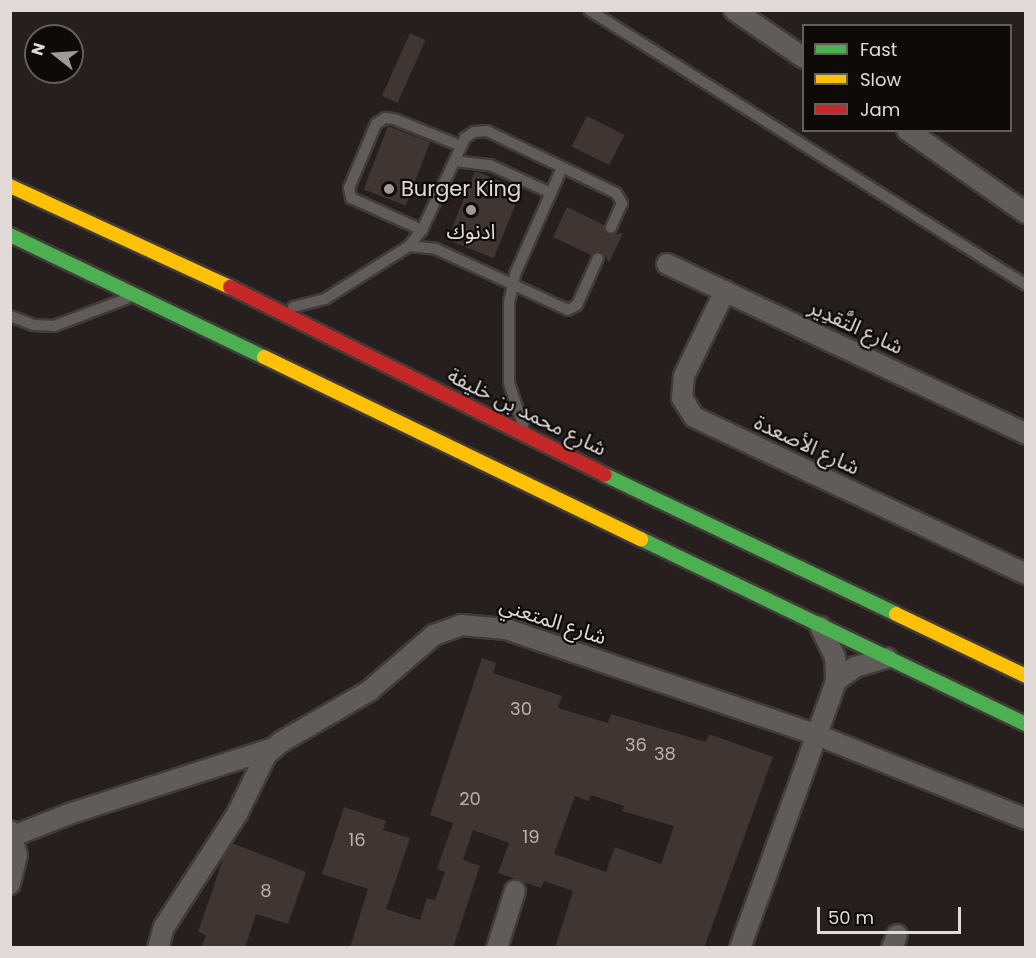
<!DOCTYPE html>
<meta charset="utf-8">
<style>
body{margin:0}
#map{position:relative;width:1036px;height:958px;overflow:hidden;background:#261f1e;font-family:Poppins,"Noto Sans Arabic",sans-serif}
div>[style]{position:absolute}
.building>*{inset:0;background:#413532;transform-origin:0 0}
.roads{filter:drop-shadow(2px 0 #413b39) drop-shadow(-2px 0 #413b39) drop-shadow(0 2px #413b39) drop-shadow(0 -2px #413b39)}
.lane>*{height:10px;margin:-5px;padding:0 5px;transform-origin:5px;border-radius:5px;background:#615c5a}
.street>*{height:20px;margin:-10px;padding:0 10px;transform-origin:10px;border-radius:10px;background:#615c5a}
.fast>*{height:14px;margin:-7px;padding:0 7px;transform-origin:7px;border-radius:7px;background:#4caf50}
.slow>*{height:14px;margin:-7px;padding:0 7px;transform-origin:7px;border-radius:7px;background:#ffc107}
.jam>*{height:14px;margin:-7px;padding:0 7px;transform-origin:7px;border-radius:7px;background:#c62828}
.dots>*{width:16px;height:16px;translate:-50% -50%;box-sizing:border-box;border:3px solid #0e0a08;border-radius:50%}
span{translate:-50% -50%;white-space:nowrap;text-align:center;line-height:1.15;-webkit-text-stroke:4.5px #0e0a08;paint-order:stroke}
.number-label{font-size:18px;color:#bab1ae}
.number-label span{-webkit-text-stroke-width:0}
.poi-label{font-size:21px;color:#e2dad7}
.left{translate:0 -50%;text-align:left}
.street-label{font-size:21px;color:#e2dad7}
.frame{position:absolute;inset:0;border:12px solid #e2dad7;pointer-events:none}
.legend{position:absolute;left:802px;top:24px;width:210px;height:108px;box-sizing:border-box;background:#0e0a08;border:2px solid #635d5b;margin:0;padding:8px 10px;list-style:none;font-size:18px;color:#e2dad7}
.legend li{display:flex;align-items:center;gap:12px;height:30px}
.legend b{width:30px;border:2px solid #635d5b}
.north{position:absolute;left:24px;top:24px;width:60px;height:60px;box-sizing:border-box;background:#0e0a08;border:2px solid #635d5b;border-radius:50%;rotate:287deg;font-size:16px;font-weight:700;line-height:24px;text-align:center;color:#e2dad7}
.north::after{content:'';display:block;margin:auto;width:21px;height:27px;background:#a09996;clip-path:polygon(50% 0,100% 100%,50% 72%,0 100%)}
.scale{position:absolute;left:817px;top:907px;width:144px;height:27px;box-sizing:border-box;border:3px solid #e2dad7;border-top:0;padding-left:8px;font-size:18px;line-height:21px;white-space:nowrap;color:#e2dad7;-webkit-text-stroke:4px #0e0a08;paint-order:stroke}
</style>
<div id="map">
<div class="building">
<i style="left:410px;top:33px;width:17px;height:69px;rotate:24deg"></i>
<i style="left:587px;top:116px;width:42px;height:34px;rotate:27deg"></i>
<i style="left:388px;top:126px;width:45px;height:68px;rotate:21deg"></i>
<i style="left:475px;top:171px;width:50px;height:74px;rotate:22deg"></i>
<i style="clip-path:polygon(567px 207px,604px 225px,607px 235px,623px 233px,609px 263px,602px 251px,591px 255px,553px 237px)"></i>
<i style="clip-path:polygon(evenodd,482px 658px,496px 663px,493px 673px,562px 696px,558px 708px,608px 723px,611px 714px,706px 742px,709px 734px,773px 757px,704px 948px,555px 948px,573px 891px,544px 881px,541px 888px,498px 873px,509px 843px,473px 830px,463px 860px,480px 866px,453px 948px,350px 948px,368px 889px,322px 874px,344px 807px,386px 821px,383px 830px,410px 838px,386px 909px,420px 920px,427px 898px,435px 900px,445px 872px,437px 869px,453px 823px,430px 815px,482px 658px,591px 795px,624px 806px,622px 811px,674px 826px,661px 864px,615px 847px,606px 872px,554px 854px,575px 796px,589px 801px,591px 795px)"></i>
<i style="clip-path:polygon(232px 843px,306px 872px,288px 924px,256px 914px,245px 948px,201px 948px,206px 935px,198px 932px,224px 856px)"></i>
</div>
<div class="roads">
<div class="lane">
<i style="left:589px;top:10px;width:516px;rotate:32.18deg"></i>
<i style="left:455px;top:161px;width:35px;rotate:7deg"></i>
<i style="left:490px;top:165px;width:67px;rotate:24.7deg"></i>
<i style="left:422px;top:230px;width:78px;rotate:-155.7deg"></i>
<i style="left:351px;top:198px;width:10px;rotate:-101deg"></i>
<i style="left:349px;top:188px;width:69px;rotate:-67.1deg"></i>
<i style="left:376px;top:124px;width:11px;rotate:-34deg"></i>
<i style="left:385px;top:118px;width:9px;rotate:6deg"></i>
<i style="left:394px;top:119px;width:72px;rotate:21.9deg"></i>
<i style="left:409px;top:246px;width:27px;rotate:6deg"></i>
<i style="left:436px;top:249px;width:145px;rotate:24.8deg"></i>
<i style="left:568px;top:310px;width:10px;rotate:-29deg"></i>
<i style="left:577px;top:305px;width:51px;rotate:-65.9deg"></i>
<i style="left:293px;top:307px;width:33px;rotate:-14deg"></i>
<i style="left:325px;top:299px;width:99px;rotate:-32.2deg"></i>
<i style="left:409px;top:246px;width:21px;rotate:-51deg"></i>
<i style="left:422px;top:230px;width:102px;rotate:-64.9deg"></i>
<i style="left:465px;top:138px;width:11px;rotate:-34deg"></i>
<i style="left:474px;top:132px;width:13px;rotate:-4deg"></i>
<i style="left:487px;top:131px;width:143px;rotate:25.7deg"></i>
<i style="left:616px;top:193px;width:12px;rotate:59deg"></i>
<i style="left:622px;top:203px;width:27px;rotate:114deg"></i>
<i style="left:10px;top:316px;width:25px;rotate:21deg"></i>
<i style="left:33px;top:325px;width:21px;rotate:3deg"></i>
<i style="left:54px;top:326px;width:77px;rotate:-20.6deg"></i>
<i style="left:523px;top:425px;width:44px;rotate:-108.4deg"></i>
<i style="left:509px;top:383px;width:80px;rotate:-90deg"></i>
<i style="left:509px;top:303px;width:30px;rotate:-78deg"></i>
<i style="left:515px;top:274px;width:116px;rotate:-66.1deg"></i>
</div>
<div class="street">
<i style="left:734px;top:10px;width:85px;rotate:34.4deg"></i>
<i style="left:907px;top:130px;width:145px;rotate:34.9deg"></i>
<i style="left:667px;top:264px;width:397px;rotate:25.3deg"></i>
<i style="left:725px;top:291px;width:94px;rotate:115.8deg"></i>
<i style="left:684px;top:376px;width:22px;rotate:95deg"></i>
<i style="left:682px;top:398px;width:22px;rotate:58deg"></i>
<i style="left:694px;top:417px;width:367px;rotate:25.3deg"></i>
<i style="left:836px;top:681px;width:24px;rotate:-36deg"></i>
<i style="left:855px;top:667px;width:33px;rotate:-16deg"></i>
<i style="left:10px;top:831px;width:25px;rotate:74deg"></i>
<i style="left:17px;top:855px;width:30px;rotate:104deg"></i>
<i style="left:13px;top:836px;width:60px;rotate:-21.4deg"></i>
<i style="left:69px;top:814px;width:214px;rotate:-17.9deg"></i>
<i style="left:158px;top:948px;width:22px;rotate:-74deg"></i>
<i style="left:164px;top:927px;width:135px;rotate:-57.1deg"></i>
<i style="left:237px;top:814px;width:66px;rotate:-63.8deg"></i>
<i style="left:266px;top:755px;width:20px;rotate:-41deg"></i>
<i style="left:281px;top:742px;width:102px;rotate:-30.1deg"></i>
<i style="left:369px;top:691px;width:86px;rotate:-40.7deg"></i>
<i style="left:434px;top:635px;width:29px;rotate:-20deg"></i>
<i style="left:461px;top:625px;width:45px;rotate:5.1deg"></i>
<i style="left:506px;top:629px;width:329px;rotate:18.8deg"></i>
<i style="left:817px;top:735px;width:225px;rotate:21.9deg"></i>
<i style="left:497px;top:948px;width:60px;rotate:-72.5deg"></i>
<i style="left:740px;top:948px;width:284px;rotate:-70.2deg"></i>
<i style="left:836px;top:681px;width:24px;rotate:-92deg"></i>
<i style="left:835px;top:657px;width:34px;rotate:-116deg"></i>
<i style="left:892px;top:948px;width:14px;rotate:-69deg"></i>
</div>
<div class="fast">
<i style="left:10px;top:235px;width:282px;rotate:25.7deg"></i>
<i style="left:605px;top:475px;width:322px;rotate:25.5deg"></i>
<i style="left:641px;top:539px;width:427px;rotate:25.7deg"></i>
</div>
<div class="slow">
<i style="left:10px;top:186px;width:242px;rotate:24.7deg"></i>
<i style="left:264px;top:357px;width:419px;rotate:25.8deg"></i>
<i style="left:896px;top:614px;width:144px;rotate:25.5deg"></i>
</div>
<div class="jam">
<i style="left:230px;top:287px;width:419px;rotate:26.6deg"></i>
</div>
</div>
<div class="dots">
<i style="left:389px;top:189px;background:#a09996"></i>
<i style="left:471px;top:210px;background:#a09996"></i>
</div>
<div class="number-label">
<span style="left:521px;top:709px">30</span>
<span style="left:636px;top:745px">36</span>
<span style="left:665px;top:754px">38</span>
<span style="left:470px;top:799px">20</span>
<span style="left:531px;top:837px">19</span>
<span style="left:357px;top:840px">16</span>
<span style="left:266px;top:891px">8</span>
</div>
<div class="poi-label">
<span class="left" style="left:401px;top:189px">Burger King</span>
<span style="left:471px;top:232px">ادنوك</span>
</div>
<div class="street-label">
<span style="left:856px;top:327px;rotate:25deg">شارع التَّقدِير</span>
<span style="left:527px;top:412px;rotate:26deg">شارع محمد بن خليفة</span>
<span style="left:807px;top:445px;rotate:25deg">شارع الأصعدة</span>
<span style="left:553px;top:621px;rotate:18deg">شارع المتعني</span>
</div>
<div class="frame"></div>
<ul class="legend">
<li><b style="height:8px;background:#4caf50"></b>Fast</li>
<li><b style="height:8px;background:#ffc107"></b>Slow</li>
<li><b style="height:8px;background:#c62828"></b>Jam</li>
</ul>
<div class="north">N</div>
<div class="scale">50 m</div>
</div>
